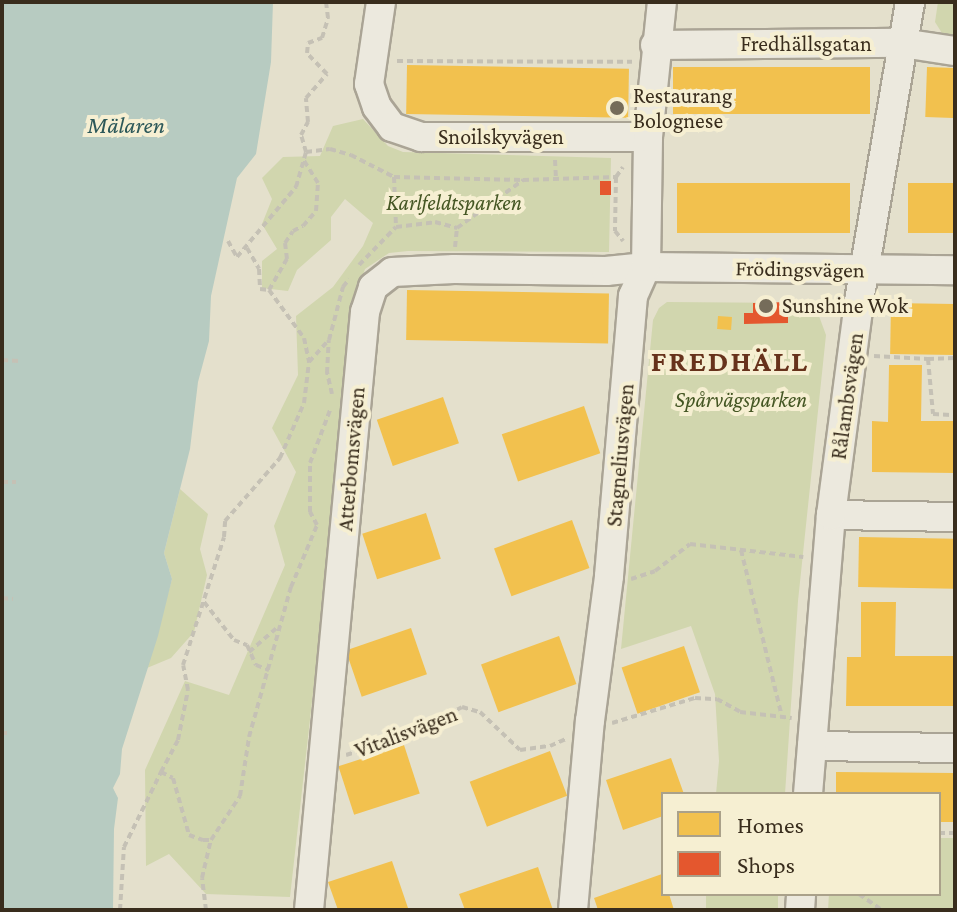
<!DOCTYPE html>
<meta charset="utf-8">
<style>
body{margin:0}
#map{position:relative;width:957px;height:912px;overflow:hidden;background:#e4e0cc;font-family:"Crimson Pro",serif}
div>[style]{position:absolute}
.green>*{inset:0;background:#d1d6ae;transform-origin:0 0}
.water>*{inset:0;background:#b7cbc1}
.homes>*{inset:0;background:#f2c14e;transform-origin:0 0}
.shops>*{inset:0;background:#e4572e;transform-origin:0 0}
.path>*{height:4px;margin-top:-2px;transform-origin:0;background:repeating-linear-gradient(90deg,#c5c1b5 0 6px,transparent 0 10px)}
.roads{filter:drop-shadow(2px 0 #aaa495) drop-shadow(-2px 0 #aaa495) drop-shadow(0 2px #aaa495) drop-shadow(0 -2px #aaa495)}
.minor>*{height:28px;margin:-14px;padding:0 14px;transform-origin:14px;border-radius:14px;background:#ece9de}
.dots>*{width:22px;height:22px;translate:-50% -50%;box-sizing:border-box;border:4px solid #f6efd2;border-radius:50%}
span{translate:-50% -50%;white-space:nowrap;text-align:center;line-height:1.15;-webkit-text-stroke:8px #f6efd2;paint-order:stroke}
.street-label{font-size:22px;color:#392d1d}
.poi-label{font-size:22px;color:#392d1d}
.left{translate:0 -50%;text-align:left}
.park-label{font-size:22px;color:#445623;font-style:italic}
.water-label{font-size:24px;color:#2c5859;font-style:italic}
.district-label{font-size:30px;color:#67321b;font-weight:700;letter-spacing:2px}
.frame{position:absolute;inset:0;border:4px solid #392d1d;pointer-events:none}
.legend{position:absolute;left:661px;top:792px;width:280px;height:104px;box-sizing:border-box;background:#f6efd2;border:2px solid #aaa18a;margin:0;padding:10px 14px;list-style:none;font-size:24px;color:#392d1d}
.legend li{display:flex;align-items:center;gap:16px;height:40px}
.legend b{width:40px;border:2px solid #aaa18a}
</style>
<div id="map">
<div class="green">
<i style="clip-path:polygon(938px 2px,955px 2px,955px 38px,945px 38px,935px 22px)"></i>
<i style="clip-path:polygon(363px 119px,388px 146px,403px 152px,611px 158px,609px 252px,408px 251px,389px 253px,365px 269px,352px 309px,333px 515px,290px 897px,206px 894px,169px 854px,146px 866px,145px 770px,185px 681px,229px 695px,285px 565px,274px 526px,296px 472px,272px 428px,298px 375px,296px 316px,333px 287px,363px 246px,373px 223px,345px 199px,331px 217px,331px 240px,297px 270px,288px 291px,262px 288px,262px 261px,277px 249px,262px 224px,272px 199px,262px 178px,283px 157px,320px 156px,333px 126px)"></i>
<i style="clip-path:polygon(667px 302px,805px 303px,819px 316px,826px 335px,798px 601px,785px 794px,716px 794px,719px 761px,715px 694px,691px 626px,621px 649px,653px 320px,659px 308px)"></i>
<i style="clip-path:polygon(180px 489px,208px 514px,200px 549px,207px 575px,194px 632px,171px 658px,147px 668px,172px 579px,164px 553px)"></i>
<i style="clip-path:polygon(939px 838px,955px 838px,955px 910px,828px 910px,829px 894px,939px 894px)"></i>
<i style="left:706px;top:894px;width:72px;height:16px"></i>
</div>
<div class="water">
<i style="clip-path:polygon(2px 2px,273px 2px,271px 62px,256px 154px,237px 178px,211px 296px,209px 341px,198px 382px,190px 449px,164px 553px,172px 579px,158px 636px,122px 749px,120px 774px,113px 788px,118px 798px,114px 829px,113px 910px,2px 910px)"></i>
</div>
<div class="homes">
<i style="left:407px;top:65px;width:222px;height:49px;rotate:1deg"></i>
<i style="left:673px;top:67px;width:197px;height:47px"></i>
<i style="left:927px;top:67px;width:28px;height:50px;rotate:2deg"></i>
<i style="left:677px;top:183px;width:173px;height:50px"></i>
<i style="left:908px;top:183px;width:47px;height:50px"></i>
<i style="left:407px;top:290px;width:202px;height:50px;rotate:1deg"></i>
<i style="left:891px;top:303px;width:64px;height:51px;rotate:1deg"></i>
<i style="left:718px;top:316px;width:14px;height:13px;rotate:4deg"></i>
<i style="clip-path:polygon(889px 365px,922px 365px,921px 421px,955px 421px,955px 473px,872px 472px,872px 421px,888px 422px)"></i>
<i style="left:443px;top:397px;width:49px;height:70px;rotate:71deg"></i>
<i style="left:584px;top:406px;width:50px;height:87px;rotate:71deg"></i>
<i style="left:426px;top:513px;width:48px;height:67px;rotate:72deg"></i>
<i style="left:572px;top:520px;width:51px;height:83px;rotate:70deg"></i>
<i style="left:859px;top:537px;width:96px;height:50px;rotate:1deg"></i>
<i style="clip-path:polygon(861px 602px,896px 602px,895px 656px,955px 656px,955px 706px,846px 706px,847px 657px,861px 657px)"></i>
<i style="left:411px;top:628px;width:49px;height:69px;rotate:71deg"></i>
<i style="left:559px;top:636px;width:51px;height:83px;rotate:70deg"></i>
<i style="left:684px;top:646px;width:49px;height:66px;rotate:71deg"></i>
<i style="left:404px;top:745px;width:51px;height:69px;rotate:72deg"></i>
<i style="left:550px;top:751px;width:48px;height:86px;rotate:69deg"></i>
<i style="clip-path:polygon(671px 758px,684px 794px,663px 794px,663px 816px,623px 830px,606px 780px)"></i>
<i style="clip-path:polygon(836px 772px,955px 773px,955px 822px,939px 822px,939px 794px,836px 794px)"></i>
<i style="clip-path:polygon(392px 861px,408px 908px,338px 910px,328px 882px)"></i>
<i style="clip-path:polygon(538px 867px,553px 910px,465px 910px,459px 894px)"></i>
<i style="clip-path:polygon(662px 874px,663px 894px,669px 894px,674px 910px,598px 910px,594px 898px)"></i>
</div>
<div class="shops">
<i style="left:600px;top:181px;width:11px;height:14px"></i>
<i style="clip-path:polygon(788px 302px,788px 323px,744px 324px,744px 313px,753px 313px,753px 303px)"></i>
</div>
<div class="path">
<i style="left:397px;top:61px;width:235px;rotate:0.2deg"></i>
<i style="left:306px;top:152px;width:24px;rotate:-7deg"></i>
<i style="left:330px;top:149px;width:22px;rotate:16deg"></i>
<i style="left:351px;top:155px;width:48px;rotate:27.1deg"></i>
<i style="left:394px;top:177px;width:50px;rotate:87.7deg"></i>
<i style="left:555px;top:160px;width:18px;rotate:87deg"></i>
<i style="left:394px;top:177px;width:129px;rotate:1.3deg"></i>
<i style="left:523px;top:180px;width:93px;rotate:-1.8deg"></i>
<i style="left:616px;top:177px;width:12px;rotate:-55deg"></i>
<i style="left:616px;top:177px;width:54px;rotate:91.1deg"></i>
<i style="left:615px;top:231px;width:13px;rotate:51deg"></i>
<i style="left:228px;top:241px;width:18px;rotate:61deg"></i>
<i style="left:237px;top:257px;width:92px;rotate:-49.9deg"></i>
<i style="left:296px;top:187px;width:36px;rotate:-74deg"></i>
<i style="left:306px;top:152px;width:18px;rotate:-106deg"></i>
<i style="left:301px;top:135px;width:15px;rotate:-62deg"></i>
<i style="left:308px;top:122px;width:24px;rotate:-95deg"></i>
<i style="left:306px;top:98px;width:32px;rotate:-49deg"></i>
<i style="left:327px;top:74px;width:29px;rotate:-134deg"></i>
<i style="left:307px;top:53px;width:10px;rotate:-84deg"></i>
<i style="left:308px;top:43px;width:15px;rotate:-20deg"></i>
<i style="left:322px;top:38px;width:21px;rotate:-73deg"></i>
<i style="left:328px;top:18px;width:16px;rotate:-97deg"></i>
<i style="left:455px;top:247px;width:19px;rotate:-84deg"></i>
<i style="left:247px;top:248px;width:24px;rotate:60deg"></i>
<i style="left:259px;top:269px;width:20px;rotate:87deg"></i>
<i style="left:260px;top:289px;width:9px;rotate:6deg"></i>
<i style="left:269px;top:290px;width:59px;rotate:53.9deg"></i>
<i style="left:304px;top:338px;width:25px;rotate:78deg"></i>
<i style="left:359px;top:265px;width:53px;rotate:-45.8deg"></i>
<i style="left:396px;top:227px;width:39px;rotate:-7deg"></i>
<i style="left:435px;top:222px;width:23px;rotate:15deg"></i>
<i style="left:457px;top:228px;width:82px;rotate:-36deg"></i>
<i style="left:269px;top:290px;width:36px;rotate:-60deg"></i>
<i style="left:287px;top:259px;width:16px;rotate:-97deg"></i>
<i style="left:285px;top:243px;width:14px;rotate:-56deg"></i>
<i style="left:293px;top:231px;width:11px;rotate:-27deg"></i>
<i style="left:303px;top:226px;width:20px;rotate:-49deg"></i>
<i style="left:316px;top:211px;width:28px;rotate:-86deg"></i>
<i style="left:318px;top:183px;width:28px;rotate:-122deg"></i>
<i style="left:874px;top:356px;width:54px;rotate:3.2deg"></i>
<i style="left:928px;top:359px;width:55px;rotate:84.8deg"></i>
<i style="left:933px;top:414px;width:22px;rotate:3deg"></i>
<i style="left:928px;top:359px;width:27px;rotate:-2deg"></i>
<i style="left:2px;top:360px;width:17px;rotate:3deg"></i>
<i style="left:332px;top:394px;width:22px;rotate:-103deg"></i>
<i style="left:327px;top:373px;width:33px;rotate:-87deg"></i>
<i style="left:329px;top:340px;width:55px;rotate:-75.2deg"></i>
<i style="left:343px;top:287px;width:10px;rotate:-53deg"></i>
<i style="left:2px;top:482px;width:14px"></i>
<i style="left:741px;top:550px;width:172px;rotate:76.2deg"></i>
<i style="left:631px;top:579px;width:25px;rotate:-18deg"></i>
<i style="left:655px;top:571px;width:44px;rotate:-37.6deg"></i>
<i style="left:690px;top:544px;width:114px;rotate:6.6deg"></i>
<i style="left:2px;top:598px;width:11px;rotate:5deg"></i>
<i style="left:204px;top:602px;width:48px;rotate:51.7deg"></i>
<i style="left:234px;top:640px;width:14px;rotate:21deg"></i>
<i style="left:247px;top:645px;width:22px;rotate:66deg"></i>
<i style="left:256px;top:665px;width:14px;rotate:21deg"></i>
<i style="left:249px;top:652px;width:40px;rotate:-41deg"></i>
<i style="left:612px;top:723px;width:87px;rotate:-16.8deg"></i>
<i style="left:695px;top:698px;width:22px;rotate:3deg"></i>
<i style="left:717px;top:699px;width:26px;rotate:29deg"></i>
<i style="left:740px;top:712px;width:52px;rotate:6.6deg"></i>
<i style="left:2px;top:733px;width:5px"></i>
<i style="left:346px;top:755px;width:61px;rotate:-17.2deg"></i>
<i style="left:404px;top:737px;width:65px;rotate:-27.3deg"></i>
<i style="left:462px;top:707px;width:19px;rotate:16deg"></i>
<i style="left:480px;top:712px;width:55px;rotate:43.5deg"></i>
<i style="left:520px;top:750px;width:30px;rotate:-8deg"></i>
<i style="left:550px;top:746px;width:17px;rotate:-24deg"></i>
<i style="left:161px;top:772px;width:36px;rotate:-62deg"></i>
<i style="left:178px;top:740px;width:51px;rotate:-78.7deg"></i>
<i style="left:188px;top:690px;width:25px;rotate:-101deg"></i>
<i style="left:183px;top:665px;width:134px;rotate:-72.2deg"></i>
<i style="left:224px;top:537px;width:16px;rotate:-86deg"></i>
<i style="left:225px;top:521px;width:84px;rotate:-48.9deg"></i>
<i style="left:280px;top:458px;width:60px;rotate:-66.4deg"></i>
<i style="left:304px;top:403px;width:41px;rotate:-83deg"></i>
<i style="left:309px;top:362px;width:30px;rotate:-48deg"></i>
<i style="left:939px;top:833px;width:16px"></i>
<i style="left:859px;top:894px;width:28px;rotate:35deg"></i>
<i style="left:120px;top:910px;width:63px;rotate:-86.4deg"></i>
<i style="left:124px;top:847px;width:84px;rotate:-63.7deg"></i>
<i style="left:161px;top:772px;width:13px;rotate:27deg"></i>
<i style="left:173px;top:778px;width:59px;rotate:74.3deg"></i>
<i style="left:189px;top:835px;width:15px;rotate:20deg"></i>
<i style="left:203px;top:840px;width:8px"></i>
<i style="left:211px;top:840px;width:53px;rotate:-56.6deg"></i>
<i style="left:240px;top:796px;width:60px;rotate:-81.3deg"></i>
<i style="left:249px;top:737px;width:156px;rotate:-74.4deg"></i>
<i style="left:291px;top:587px;width:67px;rotate:-67.2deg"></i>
<i style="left:317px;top:525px;width:15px;rotate:-118deg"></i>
<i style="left:310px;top:512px;width:49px;rotate:-90deg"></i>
<i style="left:310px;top:463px;width:57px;rotate:-69.3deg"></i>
<i style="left:206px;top:910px;width:32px;rotate:-97deg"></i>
<i style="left:202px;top:878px;width:39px;rotate:-77deg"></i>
</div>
<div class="roads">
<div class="minor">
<i style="left:381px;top:2px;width:83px;rotate:98.3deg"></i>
<i style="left:369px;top:84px;width:24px;rotate:71deg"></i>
<i style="left:377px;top:107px;width:25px;rotate:53deg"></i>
<i style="left:392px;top:127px;width:31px;rotate:19deg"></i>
<i style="left:421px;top:137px;width:227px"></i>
<i style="left:655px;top:45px;width:247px;rotate:-0.5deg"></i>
<i style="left:902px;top:43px;width:54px;rotate:8.6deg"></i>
<i style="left:831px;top:515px;width:124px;rotate:0.9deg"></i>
<i style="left:812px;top:746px;width:143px;rotate:0.8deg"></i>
<i style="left:808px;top:794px;width:280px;rotate:-85.3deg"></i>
<i style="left:831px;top:515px;width:216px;rotate:-82.5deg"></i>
<i style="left:859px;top:301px;width:303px;rotate:-80.3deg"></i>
<i style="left:309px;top:910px;width:601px;rotate:-84.65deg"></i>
<i style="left:365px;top:312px;width:26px;rotate:-72deg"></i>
<i style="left:373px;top:287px;width:24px;rotate:-38deg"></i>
<i style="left:392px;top:272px;width:62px;rotate:-2.8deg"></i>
<i style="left:454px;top:269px;width:152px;rotate:0.8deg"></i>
<i style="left:606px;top:271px;width:40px;rotate:-5.7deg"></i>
<i style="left:646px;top:267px;width:309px;rotate:0.6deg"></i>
<i style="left:573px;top:910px;width:190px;rotate:-84.9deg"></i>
<i style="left:590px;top:721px;width:146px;rotate:-82.5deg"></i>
<i style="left:609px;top:576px;width:281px;rotate:-85.1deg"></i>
<i style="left:633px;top:296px;width:32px;rotate:-66deg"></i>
<i style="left:646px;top:267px;width:130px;rotate:-89.1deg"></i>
<i style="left:648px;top:137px;width:136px;rotate:-84.1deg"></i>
<i style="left:800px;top:910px;width:16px;rotate:-86deg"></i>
</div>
</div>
<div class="dots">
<i style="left:617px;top:108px;background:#756c5a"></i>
<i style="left:766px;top:306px;background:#756c5a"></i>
</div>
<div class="street-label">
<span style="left:806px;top:44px">Fredhällsgatan</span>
<span style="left:501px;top:137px">Snoilskyvägen</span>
<span style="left:800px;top:269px;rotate:1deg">Frödingsvägen</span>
<span style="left:847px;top:396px;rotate:-82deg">Rålambsvägen</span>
<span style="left:620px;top:455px;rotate:-85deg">Stagneliusvägen</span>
<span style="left:351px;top:459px;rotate:-85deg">Atterbomsvägen</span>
<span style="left:406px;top:732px;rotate:-21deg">Vitalisvägen</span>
</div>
<div class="poi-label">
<span class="left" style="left:633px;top:108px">Restaurang<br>Bolognese</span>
<span class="left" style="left:782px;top:306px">Sunshine Wok</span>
</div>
<div class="park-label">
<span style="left:454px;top:203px">Karlfeldtsparken</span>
<span style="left:741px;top:400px">Spårvägsparken</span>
</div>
<div class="water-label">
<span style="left:126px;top:125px">Mälaren</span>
</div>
<div class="district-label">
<span style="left:730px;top:361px">FREDHÄLL</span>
</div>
<div class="frame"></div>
<ul class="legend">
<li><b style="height:22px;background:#f2c14e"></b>Homes</li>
<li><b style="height:22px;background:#e4572e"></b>Shops</li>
</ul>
</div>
